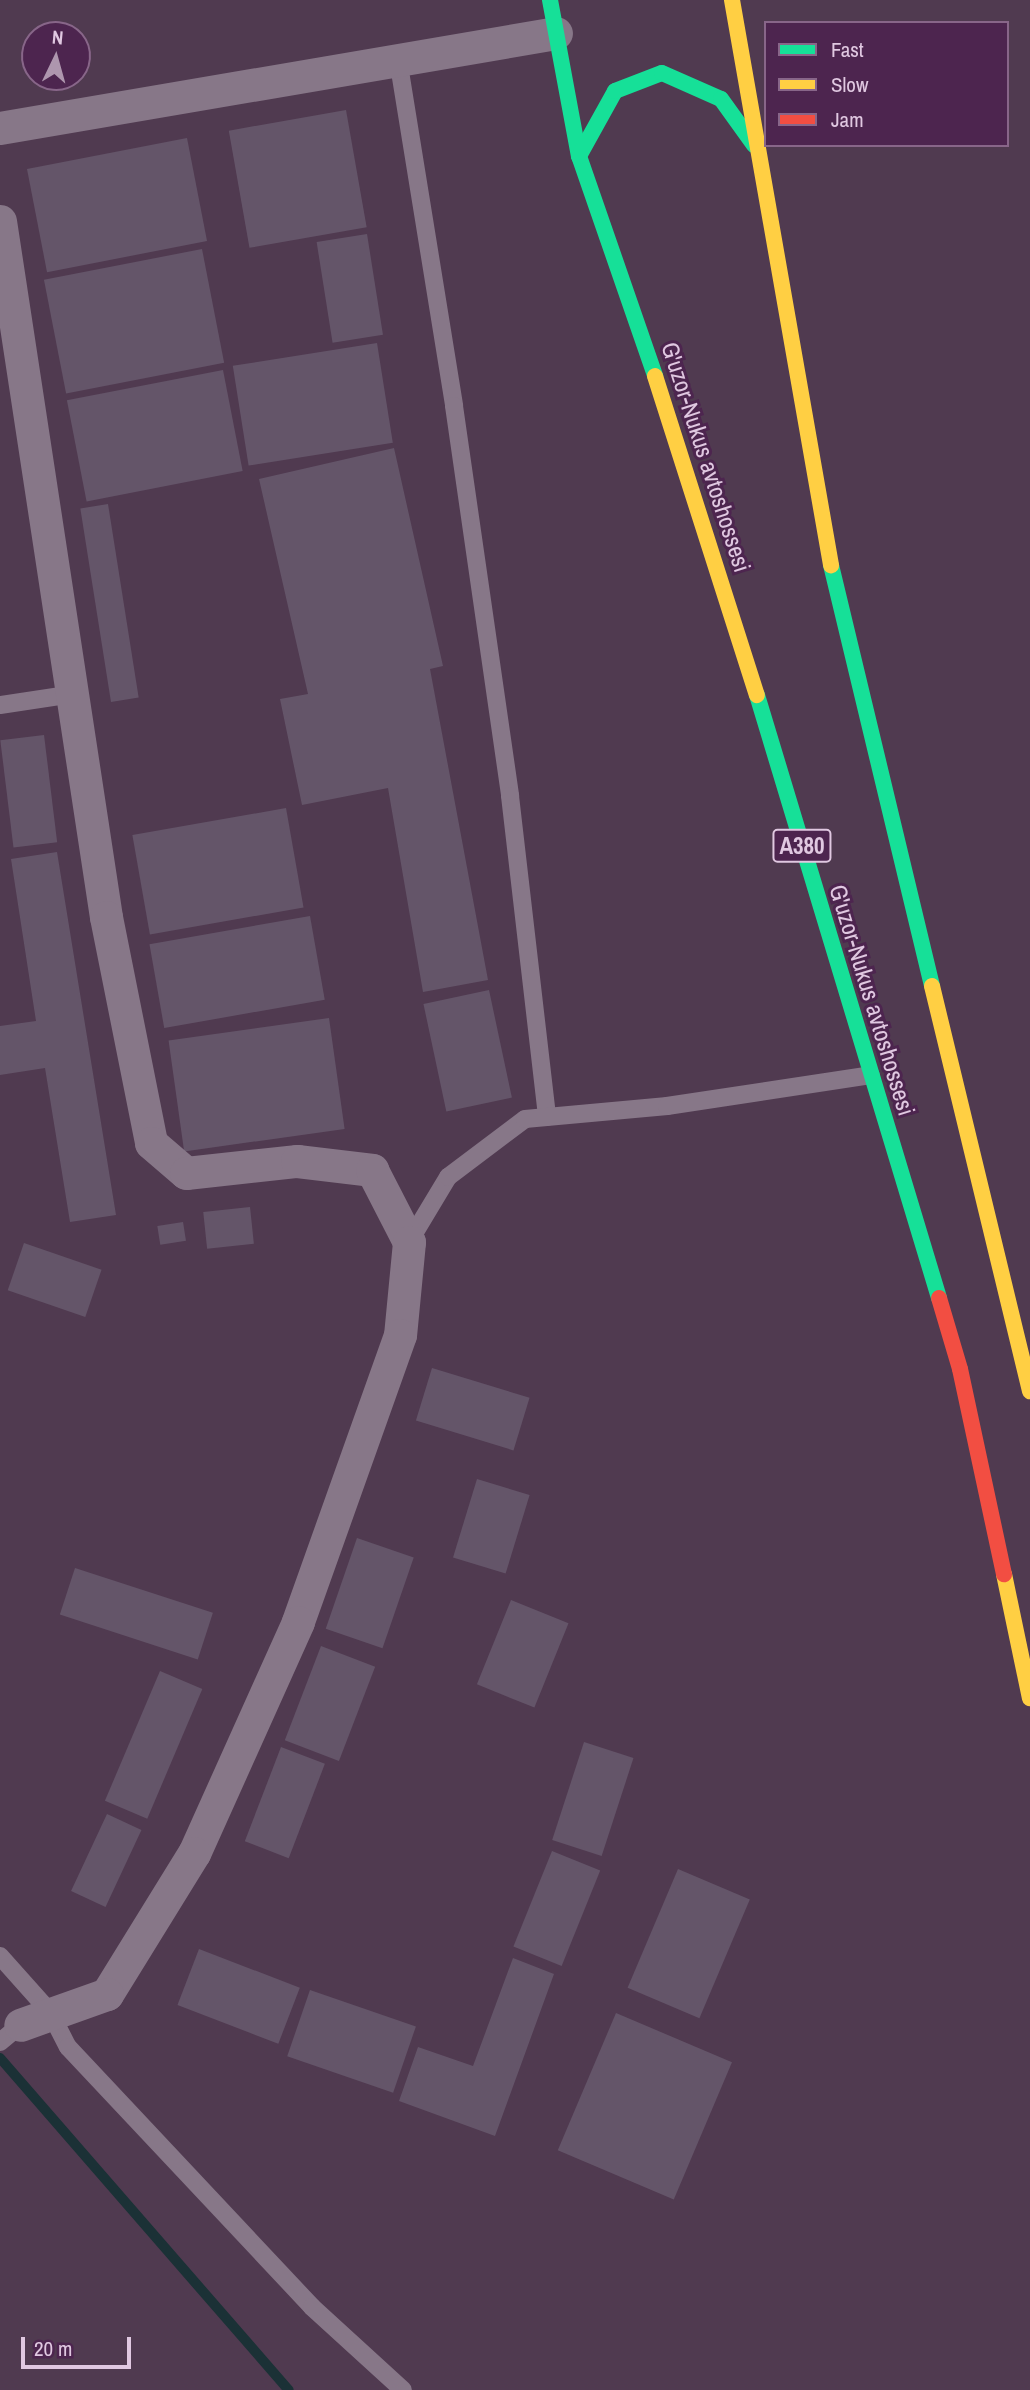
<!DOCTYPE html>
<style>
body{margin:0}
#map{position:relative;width:1030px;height:2390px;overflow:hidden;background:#503a50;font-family:"Archivo Narrow",sans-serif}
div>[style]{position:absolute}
.stream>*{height:10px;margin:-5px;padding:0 5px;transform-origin:5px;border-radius:5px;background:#1b3136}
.building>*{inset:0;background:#645569;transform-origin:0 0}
.lane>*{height:18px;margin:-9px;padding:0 9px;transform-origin:9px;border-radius:9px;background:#877788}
.street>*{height:33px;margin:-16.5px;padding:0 16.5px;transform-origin:16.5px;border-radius:16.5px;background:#877788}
.fast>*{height:16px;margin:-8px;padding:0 8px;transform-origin:8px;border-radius:8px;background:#16e098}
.slow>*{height:16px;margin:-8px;padding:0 8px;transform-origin:8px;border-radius:8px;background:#ffcf43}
.jam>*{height:16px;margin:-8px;padding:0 8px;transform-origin:8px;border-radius:8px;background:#f24e42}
span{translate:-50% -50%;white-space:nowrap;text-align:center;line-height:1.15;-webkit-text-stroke:6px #4d254f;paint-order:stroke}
.shield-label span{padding:2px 5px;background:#4d254f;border:2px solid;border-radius:5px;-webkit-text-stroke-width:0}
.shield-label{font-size:23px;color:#e0c8e1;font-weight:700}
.street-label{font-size:24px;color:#e0c8e1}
.legend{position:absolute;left:764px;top:21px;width:245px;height:126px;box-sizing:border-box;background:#4d254f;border:2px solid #886689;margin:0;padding:9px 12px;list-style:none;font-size:21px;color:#e0c8e1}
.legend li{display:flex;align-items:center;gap:14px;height:35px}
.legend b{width:35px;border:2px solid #886689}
.north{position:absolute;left:21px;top:21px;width:70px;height:70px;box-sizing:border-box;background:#4d254f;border:2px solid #886689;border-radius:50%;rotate:5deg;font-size:19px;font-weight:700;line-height:28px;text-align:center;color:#e0c8e1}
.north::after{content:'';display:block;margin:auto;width:24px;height:32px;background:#ae96ae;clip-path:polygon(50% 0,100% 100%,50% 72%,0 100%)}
.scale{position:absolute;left:21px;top:2337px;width:110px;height:32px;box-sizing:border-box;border:4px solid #e0c8e1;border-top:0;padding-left:9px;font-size:21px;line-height:24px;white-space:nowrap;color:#e0c8e1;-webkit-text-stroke:5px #4d254f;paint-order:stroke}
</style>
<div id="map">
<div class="stream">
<i style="left:0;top:2058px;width:440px;rotate:49deg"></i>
</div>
<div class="building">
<i style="left:346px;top:110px;width:119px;height:119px;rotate:80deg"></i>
<i style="left:187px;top:138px;width:105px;height:163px;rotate:79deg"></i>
<i style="left:367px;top:234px;width:102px;height:51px;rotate:81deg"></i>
<i style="left:202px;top:249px;width:116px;height:161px;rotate:79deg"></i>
<i style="left:377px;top:343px;width:101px;height:146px;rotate:81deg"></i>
<i style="left:223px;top:370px;width:103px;height:159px;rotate:79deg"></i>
<i style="clip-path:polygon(394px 448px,443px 666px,430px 669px,488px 980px,423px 992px,388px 788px,302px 805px,280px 699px,308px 694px,259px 479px)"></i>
<i style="left:108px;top:504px;width:196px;height:28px;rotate:81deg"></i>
<i style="left:44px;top:735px;width:108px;height:44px;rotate:83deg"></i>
<i style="left:286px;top:808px;width:101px;height:156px;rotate:80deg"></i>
<i style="clip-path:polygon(57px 852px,116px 1215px,70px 1222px,45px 1068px,0 1075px,0 1026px,36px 1021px,11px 859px)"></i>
<i style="left:310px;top:916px;width:85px;height:163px;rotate:80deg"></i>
<i style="left:489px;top:990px;width:110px;height:67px;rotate:78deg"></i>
<i style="left:329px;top:1018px;width:112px;height:162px;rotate:82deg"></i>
<i style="left:250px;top:1207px;width:37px;height:47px;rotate:84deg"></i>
<i style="left:183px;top:1222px;width:19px;height:26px;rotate:81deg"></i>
<i style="left:24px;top:1243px;width:82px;height:50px;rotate:19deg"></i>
<i style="left:432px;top:1368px;width:102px;height:55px;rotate:17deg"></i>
<i style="left:477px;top:1479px;width:55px;height:82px;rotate:17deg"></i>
<i style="left:357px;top:1538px;width:60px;height:96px;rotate:19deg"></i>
<i style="left:75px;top:1568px;width:145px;height:49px;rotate:18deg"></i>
<i style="left:511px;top:1600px;width:62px;height:91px;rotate:22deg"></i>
<i style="left:321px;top:1646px;width:58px;height:101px;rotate:21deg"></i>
<i style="left:160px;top:1671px;width:46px;height:141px;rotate:23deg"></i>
<i style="left:584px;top:1742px;width:52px;height:103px;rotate:18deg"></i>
<i style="left:281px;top:1747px;width:47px;height:101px;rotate:21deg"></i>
<i style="left:107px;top:1814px;width:38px;height:85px;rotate:25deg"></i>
<i style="left:552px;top:1851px;width:52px;height:103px;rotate:22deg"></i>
<i style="left:678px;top:1869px;width:78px;height:129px;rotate:23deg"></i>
<i style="left:199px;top:1949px;width:108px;height:60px;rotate:21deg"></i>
<i style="clip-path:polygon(513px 1958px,554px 1974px,495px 2136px,399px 2101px,418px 2047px,473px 2066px)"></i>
<i style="left:310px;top:1990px;width:112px;height:70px;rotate:19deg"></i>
<i style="left:616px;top:2013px;width:126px;height:149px;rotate:23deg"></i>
</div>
<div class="lane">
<i style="left:398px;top:59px;width:351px;rotate:80.8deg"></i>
<i style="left:454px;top:406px;width:394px;rotate:81.8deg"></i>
<i style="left:510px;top:796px;width:323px;rotate:83.4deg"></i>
<i style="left:0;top:705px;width:75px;rotate:-8.5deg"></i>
<i style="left:409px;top:1242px;width:76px;rotate:-59deg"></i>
<i style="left:448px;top:1177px;width:96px;rotate:-37deg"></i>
<i style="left:525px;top:1119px;width:143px;rotate:-5.2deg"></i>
<i style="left:667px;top:1106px;width:206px;rotate:-8.6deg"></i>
<i style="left:0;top:1956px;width:75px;rotate:48.2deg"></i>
<i style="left:50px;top:2012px;width:39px;rotate:63deg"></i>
<i style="left:68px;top:2047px;width:357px;rotate:46.8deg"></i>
<i style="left:312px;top:2307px;width:123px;rotate:42.4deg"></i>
<i style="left:0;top:2042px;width:26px;rotate:-40deg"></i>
</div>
<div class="street">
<i style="left:0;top:128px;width:564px;rotate:-9.7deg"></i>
<i style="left:0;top:221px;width:704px;rotate:81.34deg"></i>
<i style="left:106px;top:917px;width:230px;rotate:78.7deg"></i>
<i style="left:151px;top:1143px;width:46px;rotate:40.6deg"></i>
<i style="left:186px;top:1173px;width:112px;rotate:-6.2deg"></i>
<i style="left:297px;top:1161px;width:76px;rotate:6.8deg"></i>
<i style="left:372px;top:1170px;width:81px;rotate:62.8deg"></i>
<i style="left:409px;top:1242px;width:93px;rotate:95.5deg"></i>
<i style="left:400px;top:1335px;width:305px;rotate:109.6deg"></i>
<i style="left:298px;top:1622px;width:253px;rotate:114.2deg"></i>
<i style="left:194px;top:1853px;width:166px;rotate:121.7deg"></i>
<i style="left:107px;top:1994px;width:92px;rotate:160.4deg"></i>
</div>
<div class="fast">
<i style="left:550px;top:0;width:159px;rotate:79.5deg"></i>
<i style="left:579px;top:156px;width:233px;rotate:70.9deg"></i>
<i style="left:579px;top:156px;width:74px;rotate:-61deg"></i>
<i style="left:615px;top:91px;width:50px;rotate:-21deg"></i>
<i style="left:662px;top:73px;width:64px;rotate:23.8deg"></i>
<i style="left:721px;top:99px;width:57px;rotate:54.3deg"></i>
<i style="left:831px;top:565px;width:433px;rotate:76.5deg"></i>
<i style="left:757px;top:695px;width:630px;rotate:73.2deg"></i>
</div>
<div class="slow">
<i style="left:732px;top:0;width:574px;rotate:80.06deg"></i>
<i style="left:655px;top:376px;width:335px;rotate:72.3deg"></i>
<i style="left:932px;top:986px;width:417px;rotate:76.4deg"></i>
<i style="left:1004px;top:1574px;width:127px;rotate:78.2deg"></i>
</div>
<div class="jam">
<i style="left:939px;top:1298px;width:74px;rotate:73.5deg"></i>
<i style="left:960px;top:1369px;width:210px;rotate:77.9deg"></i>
</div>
<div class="shield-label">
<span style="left:802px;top:846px">A380</span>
</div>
<div class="street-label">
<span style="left:706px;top:457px;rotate:72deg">G'uzor-Nukus avtoshossesi</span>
<span style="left:872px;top:1000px;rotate:73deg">G'uzor-Nukus avtoshossesi</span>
</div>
<ul class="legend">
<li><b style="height:9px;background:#16e098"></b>Fast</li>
<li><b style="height:9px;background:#ffcf43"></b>Slow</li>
<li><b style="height:9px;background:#f24e42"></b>Jam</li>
</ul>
<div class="north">N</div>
<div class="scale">20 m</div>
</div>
